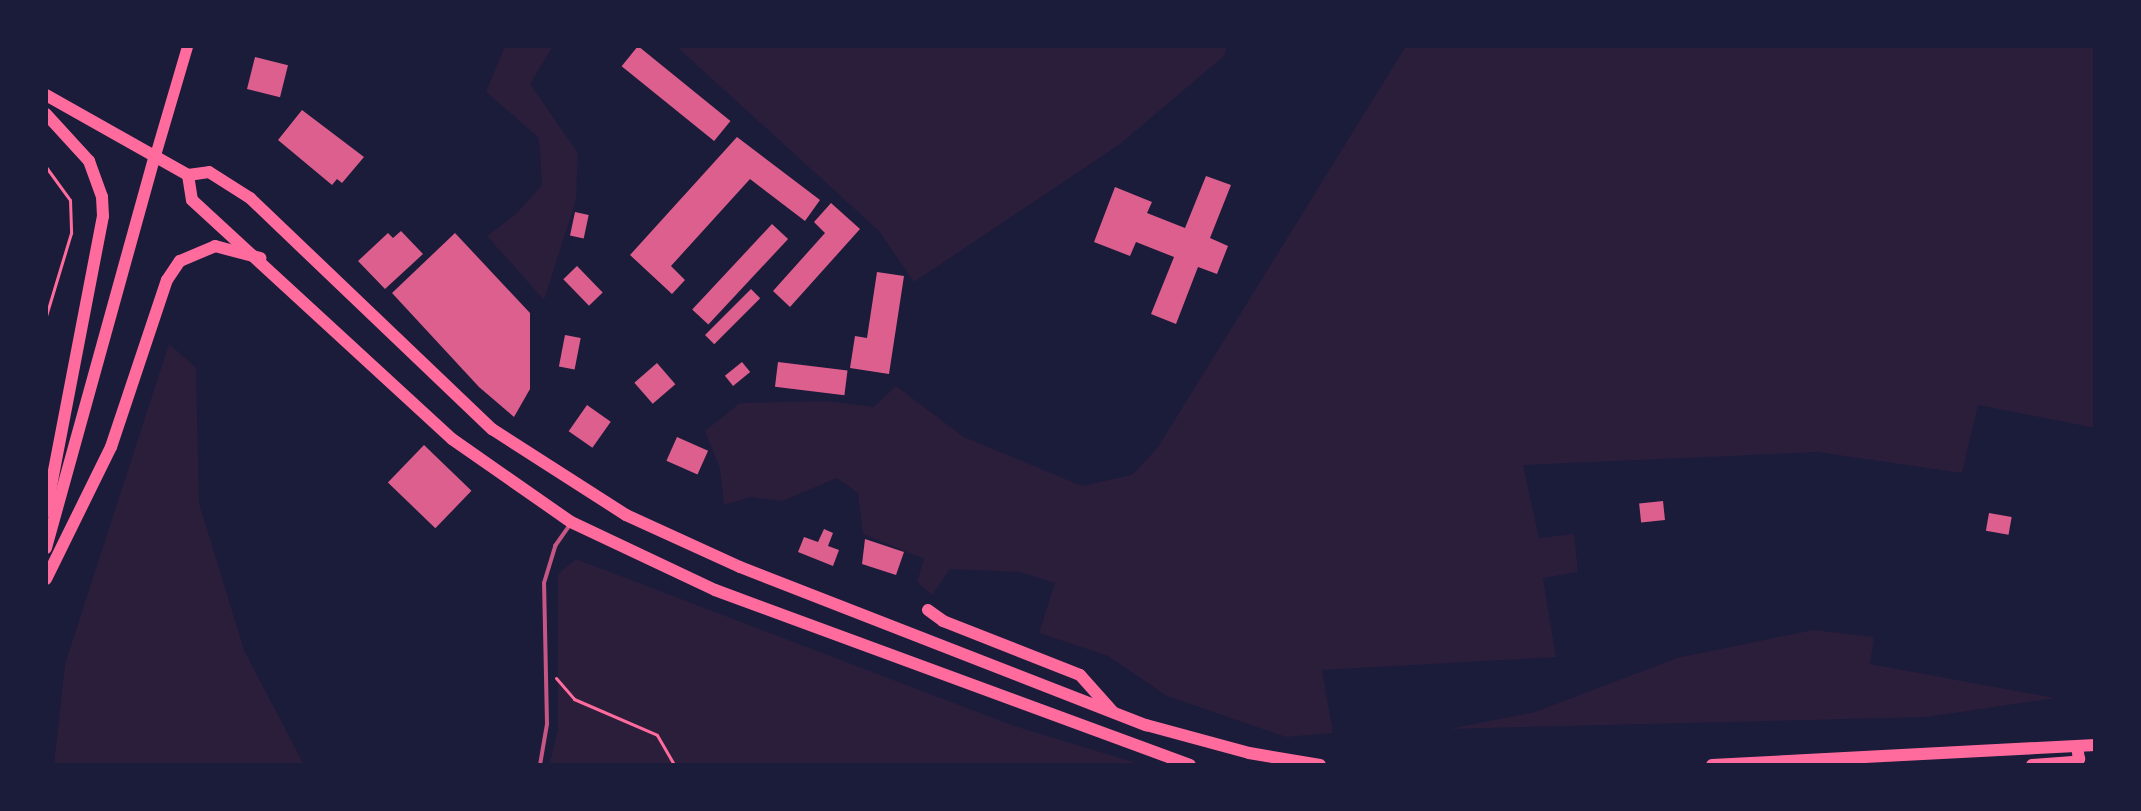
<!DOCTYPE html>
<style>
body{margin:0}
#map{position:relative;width:2141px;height:811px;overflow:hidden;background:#1b1b3a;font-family:Arial,sans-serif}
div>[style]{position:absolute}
.green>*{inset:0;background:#2a1e3b}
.building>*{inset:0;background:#dd5f8e;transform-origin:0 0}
.path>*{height:3px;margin:-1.5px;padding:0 1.5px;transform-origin:1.5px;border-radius:1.5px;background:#ff6b9d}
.service>*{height:4px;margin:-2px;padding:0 2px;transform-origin:2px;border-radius:2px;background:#c65784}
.secondary>*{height:11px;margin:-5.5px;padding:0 5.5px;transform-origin:5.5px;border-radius:5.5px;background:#ff6b9d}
.primary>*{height:12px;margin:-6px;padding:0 6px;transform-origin:6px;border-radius:6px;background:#ff6b9d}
span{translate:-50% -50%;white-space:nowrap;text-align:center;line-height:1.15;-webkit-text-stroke:6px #1b1b3a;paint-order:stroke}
.frame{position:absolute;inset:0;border:48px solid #1b1b3a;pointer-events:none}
</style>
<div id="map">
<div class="green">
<i style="clip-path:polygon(505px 46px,553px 46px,530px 84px,578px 153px,576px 200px,544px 300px,487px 236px,516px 214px,542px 185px,539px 138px,486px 92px)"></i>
<i style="clip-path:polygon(676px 46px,1227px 46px,1224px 56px,1120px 144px,914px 282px,879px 231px)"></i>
<i style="clip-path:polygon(1406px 46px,2095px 46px,2095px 428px,1978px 405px,1962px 473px,1817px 452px,1523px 465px,1539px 538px,1574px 534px,1578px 572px,1543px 578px,1556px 657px,1322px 670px,1333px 733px,1286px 737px,1167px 696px,1108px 656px,1039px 633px,1055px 583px,1020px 572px,950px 569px,932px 595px,917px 582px,924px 559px,863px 534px,858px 493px,837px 478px,782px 501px,751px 497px,724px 505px,720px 468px,705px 431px,740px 403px,827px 401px,874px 407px,896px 386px,964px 437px,1082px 486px,1132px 475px,1158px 447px)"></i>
<i style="clip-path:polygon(169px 344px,196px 368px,199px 503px,244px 650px,304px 765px,54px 765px,65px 664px)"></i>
<i style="clip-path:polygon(576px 559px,1014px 726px,1143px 765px,549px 765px,558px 730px,558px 574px)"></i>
<i style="clip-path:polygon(1813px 630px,1874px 637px,1870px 664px,2055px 698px,1927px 717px,1449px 729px,1535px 712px,1677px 658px)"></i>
</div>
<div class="building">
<i style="left:638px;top:46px;width:119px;height:26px;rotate:39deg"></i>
<i style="left:255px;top:57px;width:34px;height:33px;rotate:14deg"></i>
<i style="clip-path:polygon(302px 110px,364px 157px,342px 183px,337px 179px,332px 185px,278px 140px)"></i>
<i style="clip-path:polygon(737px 137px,820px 200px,805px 221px,750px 179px,671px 266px,685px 280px,672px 294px,630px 255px)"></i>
<i style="clip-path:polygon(1206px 176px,1231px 185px,1210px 238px,1228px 246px,1217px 274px,1198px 267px,1176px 324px,1151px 314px,1174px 257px,1136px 242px,1130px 256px,1094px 242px,1115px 187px,1152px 202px,1147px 213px,1185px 228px)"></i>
<i style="clip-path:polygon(831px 203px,860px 229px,790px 307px,773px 291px,825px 233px,814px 222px)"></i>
<i style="left:575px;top:212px;width:14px;height:24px;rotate:12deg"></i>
<i style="left:772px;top:224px;width:22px;height:117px;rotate:43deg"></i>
<i style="clip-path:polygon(401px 231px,423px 254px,385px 289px,358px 261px,388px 233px,393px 238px)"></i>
<i style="clip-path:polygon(455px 233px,530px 313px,530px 389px,514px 417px,479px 387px,392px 293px)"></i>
<i style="left:577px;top:266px;width:37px;height:19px;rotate:46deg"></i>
<i style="clip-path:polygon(877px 272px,904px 276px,889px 374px,850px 368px,855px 336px,867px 338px)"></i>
<i style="left:751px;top:289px;width:13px;height:65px;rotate:45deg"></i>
<i style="left:565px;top:335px;width:16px;height:32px;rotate:11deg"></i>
<i style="left:742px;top:362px;width:13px;height:22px;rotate:51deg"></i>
<i style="left:778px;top:362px;width:70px;height:25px;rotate:7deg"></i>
<i style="left:657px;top:363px;width:28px;height:30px;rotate:49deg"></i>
<i style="left:587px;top:405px;width:29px;height:32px;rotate:35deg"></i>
<i style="left:677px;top:437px;width:34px;height:26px;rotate:24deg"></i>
<i style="left:424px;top:445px;width:66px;height:52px;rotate:44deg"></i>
<i style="left:1663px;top:501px;width:19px;height:24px;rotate:84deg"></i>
<i style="left:1989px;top:513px;width:23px;height:18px;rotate:10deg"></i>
<i style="clip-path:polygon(824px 529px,833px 533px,828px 546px,839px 550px,833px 566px,798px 552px,804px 537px,818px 542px)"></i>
<i style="clip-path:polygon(865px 539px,904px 552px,896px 575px,862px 564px)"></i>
</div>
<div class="path">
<i style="left:46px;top:167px;width:41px;rotate:54deg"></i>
<i style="left:70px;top:200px;width:33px;rotate:88deg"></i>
<i style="left:71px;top:233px;width:87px;rotate:106.8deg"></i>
<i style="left:556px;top:678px;width:28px;rotate:49deg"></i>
<i style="left:574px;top:699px;width:90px;rotate:23.4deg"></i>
<i style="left:657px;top:735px;width:34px;rotate:60deg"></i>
</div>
<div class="service">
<i style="left:540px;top:765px;width:42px;rotate:-80.3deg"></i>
<i style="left:547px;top:724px;width:141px;rotate:-91.2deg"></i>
<i style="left:544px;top:583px;width:39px;rotate:-73deg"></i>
<i style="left:555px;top:546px;width:28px;rotate:-55deg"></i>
</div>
<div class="secondary">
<i style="left:155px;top:155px;width:114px;rotate:-73.6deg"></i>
</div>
<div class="primary">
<i style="left:46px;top:95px;width:163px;rotate:29.4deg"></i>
<i style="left:188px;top:175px;width:21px;rotate:-8deg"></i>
<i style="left:209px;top:172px;width:49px;rotate:32.4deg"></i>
<i style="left:250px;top:198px;width:335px;rotate:43.7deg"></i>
<i style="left:492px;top:429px;width:159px;rotate:32.7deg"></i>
<i style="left:626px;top:515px;width:125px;rotate:24.5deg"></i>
<i style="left:740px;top:567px;width:436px;rotate:21.3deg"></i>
<i style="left:1146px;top:725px;width:107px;rotate:15.2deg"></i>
<i style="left:1249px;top:753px;width:72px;rotate:9.6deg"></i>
<i style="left:46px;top:114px;width:64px;rotate:47.5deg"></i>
<i style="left:89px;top:161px;width:38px;rotate:70deg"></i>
<i style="left:102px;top:197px;width:19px;rotate:87deg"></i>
<i style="left:103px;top:216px;width:301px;rotate:100.9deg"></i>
<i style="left:188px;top:175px;width:25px;rotate:81deg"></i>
<i style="left:192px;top:200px;width:353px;rotate:42.6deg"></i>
<i style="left:452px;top:439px;width:145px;rotate:34.9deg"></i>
<i style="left:571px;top:522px;width:159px;rotate:25.3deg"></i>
<i style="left:715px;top:590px;width:506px;rotate:20.22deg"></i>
<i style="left:46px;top:548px;width:408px;rotate:-74.5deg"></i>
<i style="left:46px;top:579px;width:147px;rotate:-63.8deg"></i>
<i style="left:111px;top:447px;width:176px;rotate:-71.5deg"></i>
<i style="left:167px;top:280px;width:23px;rotate:-56deg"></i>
<i style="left:180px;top:261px;width:38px;rotate:-23deg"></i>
<i style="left:215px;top:246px;width:47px;rotate:14.9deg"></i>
<i style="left:928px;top:610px;width:19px;rotate:36deg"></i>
<i style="left:943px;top:621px;width:147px;rotate:21.5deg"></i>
<i style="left:1080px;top:675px;width:50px;rotate:48.3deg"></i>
<i style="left:1712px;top:765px;width:384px;rotate:-3deg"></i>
<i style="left:2032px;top:765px;width:41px;rotate:-4.2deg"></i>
<i style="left:2073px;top:762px;width:7px;rotate:-27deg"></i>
<i style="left:2079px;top:759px;width:13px;rotate:-99deg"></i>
</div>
<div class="frame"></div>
</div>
